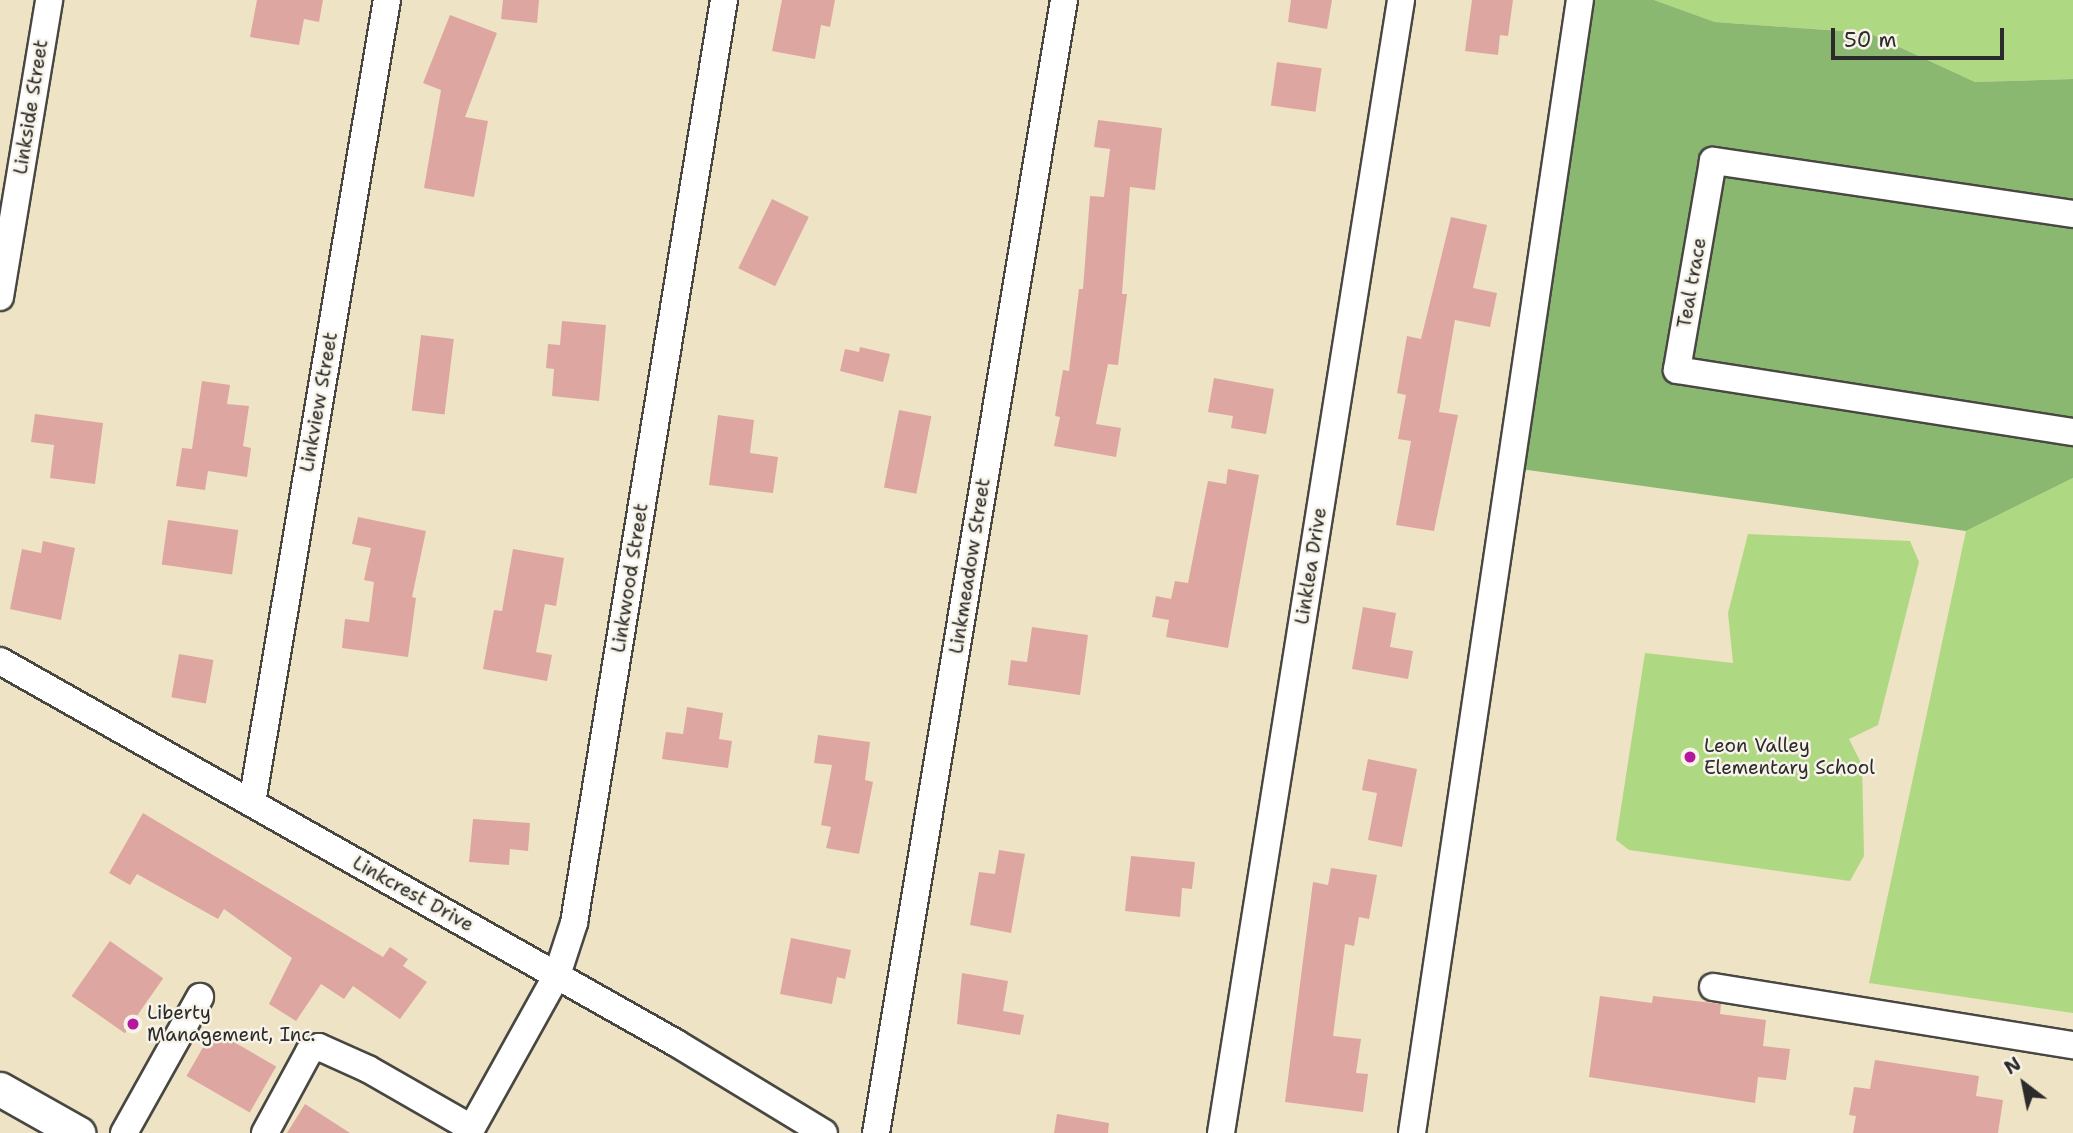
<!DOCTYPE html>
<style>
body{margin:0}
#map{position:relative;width:2073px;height:1133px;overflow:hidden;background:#efe3c5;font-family:"Shantell Sans",sans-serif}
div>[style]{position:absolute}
.green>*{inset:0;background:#afd883}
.forest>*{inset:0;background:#8bb871}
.building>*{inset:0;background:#dea6a0;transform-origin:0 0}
.roads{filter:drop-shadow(2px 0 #484742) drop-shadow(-2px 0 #484742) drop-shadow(0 2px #484742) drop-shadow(0 -2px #484742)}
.minor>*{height:26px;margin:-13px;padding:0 13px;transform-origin:13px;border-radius:13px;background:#fff}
.major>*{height:33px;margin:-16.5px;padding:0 16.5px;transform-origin:16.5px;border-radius:16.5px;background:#fff}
.dots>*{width:19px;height:19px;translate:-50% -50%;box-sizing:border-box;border:4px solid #f7f3e8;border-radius:50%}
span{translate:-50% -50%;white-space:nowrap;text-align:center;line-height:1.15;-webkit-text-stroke:5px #f7f3e8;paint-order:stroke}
.street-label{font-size:19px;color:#2b2b2b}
.poi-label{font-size:19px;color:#2b2b2b}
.left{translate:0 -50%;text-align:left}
.north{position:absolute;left:1989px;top:1049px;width:70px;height:70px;-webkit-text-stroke:5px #f7f3e8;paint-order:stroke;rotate:328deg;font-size:19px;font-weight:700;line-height:28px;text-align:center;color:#2b2b2b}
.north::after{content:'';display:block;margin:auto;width:24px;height:32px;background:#2b2b2b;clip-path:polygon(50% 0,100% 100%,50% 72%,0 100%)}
.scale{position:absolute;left:1831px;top:28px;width:173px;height:32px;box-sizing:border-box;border:4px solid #2b2b2b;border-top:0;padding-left:9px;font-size:21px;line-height:24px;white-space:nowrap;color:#2b2b2b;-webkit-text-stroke:5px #f7f3e8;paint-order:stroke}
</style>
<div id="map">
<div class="green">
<i style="clip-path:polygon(1654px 0,2073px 0,2073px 79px,1975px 82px,1869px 33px,1715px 22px)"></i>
<i style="clip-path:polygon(2073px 478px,2073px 1013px,1869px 983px,1966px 531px)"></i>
<i style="clip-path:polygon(1748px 534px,1910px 541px,1919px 562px,1878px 725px,1849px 739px,1862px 765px,1864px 856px,1850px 881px,1629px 850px,1616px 840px,1645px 653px,1733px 663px,1728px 613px)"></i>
</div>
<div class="forest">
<i style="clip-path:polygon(1569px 0,1654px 0,1715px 22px,1869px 33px,1975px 82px,2073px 79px,2073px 478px,1966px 531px,1499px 466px)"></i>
</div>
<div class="building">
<i style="clip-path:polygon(257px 0,323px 0,319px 22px,304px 19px,299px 45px,250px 37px)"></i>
<i style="clip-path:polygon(503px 0,539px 0,537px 23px,501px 19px)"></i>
<i style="clip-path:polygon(782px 0,835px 0,830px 27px,821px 25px,815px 59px,772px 51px)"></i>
<i style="clip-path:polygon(1291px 0,1332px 0,1327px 29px,1288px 22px)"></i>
<i style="clip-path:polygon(1472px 0,1513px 0,1508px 36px,1500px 35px,1498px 55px,1465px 51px)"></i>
<i style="clip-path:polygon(450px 15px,497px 33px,465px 117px,488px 121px,474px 197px,424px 188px,441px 90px,423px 83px)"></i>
<i style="left:1277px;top:62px;width:45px;height:44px;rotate:8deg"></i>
<i style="clip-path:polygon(1098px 120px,1162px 128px,1155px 190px,1130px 187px,1122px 294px,1127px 294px,1118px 365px,1108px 364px,1096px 424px,1121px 428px,1116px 457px,1054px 446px,1060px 417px,1055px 416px,1063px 370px,1069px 371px,1079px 289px,1083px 289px,1090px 196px,1104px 197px,1110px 149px,1094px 147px)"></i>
<i style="left:772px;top:199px;width:41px;height:77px;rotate:26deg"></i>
<i style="clip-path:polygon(1451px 217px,1487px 225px,1473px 288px,1497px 293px,1490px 327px,1455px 320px,1439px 412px,1458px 415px,1434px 531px,1396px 525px,1411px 441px,1398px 439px,1406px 395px,1397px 393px,1407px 336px,1421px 339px)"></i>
<i style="clip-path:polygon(562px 321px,606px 325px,599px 401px,552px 396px,554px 369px,546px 368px,548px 344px,560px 345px)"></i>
<i style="left:421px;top:335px;width:33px;height:76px;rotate:7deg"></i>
<i style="clip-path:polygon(860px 347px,890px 354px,883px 382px,840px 371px,845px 349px,859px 352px)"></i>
<i style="clip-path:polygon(1214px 378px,1274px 389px,1266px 434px,1231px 428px,1233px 416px,1208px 412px)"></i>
<i style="clip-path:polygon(202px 381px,230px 385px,227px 404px,249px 406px,243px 446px,251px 448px,247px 477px,208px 471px,205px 490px,176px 486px,182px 448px,192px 449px)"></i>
<i style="left:899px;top:410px;width:33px;height:79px;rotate:11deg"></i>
<i style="clip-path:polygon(35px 414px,103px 423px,95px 484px,50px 478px,54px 445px,31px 442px)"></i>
<i style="clip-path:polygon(718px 415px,754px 420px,750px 453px,778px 457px,773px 493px,709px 485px)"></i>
<i style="clip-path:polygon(1228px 469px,1259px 475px,1228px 648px,1166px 637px,1169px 620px,1152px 617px,1156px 596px,1171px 599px,1175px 581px,1188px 583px,1208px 481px,1226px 484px)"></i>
<i style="clip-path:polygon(358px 517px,426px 531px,412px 597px,416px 598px,408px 657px,342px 648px,345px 619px,369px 622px,374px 582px,364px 580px,371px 548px,352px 544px)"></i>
<i style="left:168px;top:520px;width:71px;height:45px;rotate:8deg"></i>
<i style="clip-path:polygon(43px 541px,75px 548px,61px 620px,10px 609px,22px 549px,41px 553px)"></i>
<i style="clip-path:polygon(513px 549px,564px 558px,556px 606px,545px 604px,536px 652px,552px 655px,547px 681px,483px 669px,494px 610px,502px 611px)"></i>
<i style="clip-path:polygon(1363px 607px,1396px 613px,1390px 647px,1413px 651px,1408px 679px,1352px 669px)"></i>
<i style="clip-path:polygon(1032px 627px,1088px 635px,1080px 695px,1008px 685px,1011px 660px,1027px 662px)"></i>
<i style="left:179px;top:654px;width:35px;height:44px;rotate:10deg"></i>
<i style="clip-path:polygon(687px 707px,723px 713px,719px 739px,732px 741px,728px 768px,662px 759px,666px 732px,683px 734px)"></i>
<i style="clip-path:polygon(818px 735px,870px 742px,865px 780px,873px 782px,859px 854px,826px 848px,831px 827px,821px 825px,832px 765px,814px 763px)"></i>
<i style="clip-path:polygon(1368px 759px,1417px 769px,1402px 847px,1368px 840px,1377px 793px,1362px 790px)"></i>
<i style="clip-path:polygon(143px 813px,383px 957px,390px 947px,408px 959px,403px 966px,427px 982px,400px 1019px,353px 986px,344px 999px,321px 984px,296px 1021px,269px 1004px,292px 958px,224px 909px,218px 919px,137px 874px,130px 885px,109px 873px)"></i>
<i style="clip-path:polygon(473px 819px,530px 823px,528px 851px,510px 849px,509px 865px,469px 862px)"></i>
<i style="clip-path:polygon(999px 850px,1025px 854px,1011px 933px,970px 925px,979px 872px,995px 874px)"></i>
<i style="clip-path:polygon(1131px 856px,1195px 862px,1192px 889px,1182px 888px,1180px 917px,1125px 911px)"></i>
<i style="clip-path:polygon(1331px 868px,1377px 875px,1369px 919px,1359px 917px,1354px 946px,1345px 944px,1333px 1036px,1361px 1039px,1356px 1073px,1368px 1074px,1363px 1112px,1285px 1102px,1313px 882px,1328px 885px)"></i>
<i style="clip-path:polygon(791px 938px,851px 950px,845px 979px,837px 977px,832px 1004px,780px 994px)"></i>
<i style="left:110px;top:941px;width:65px;height:67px;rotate:35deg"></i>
<i style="clip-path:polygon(962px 973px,1008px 981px,1003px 1011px,1024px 1015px,1020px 1035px,957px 1024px)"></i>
<i style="clip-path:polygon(1600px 996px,1652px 1003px,1653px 996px,1721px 1004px,1720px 1014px,1766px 1020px,1763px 1046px,1790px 1049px,1786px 1080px,1758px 1077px,1755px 1103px,1589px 1077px)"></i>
<i style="left:213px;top:1030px;width:73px;height:53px;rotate:30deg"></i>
<i style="clip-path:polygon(1875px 1060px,1979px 1076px,1976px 1096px,2003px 1100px,1998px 1133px,1853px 1133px,1856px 1116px,1849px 1115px,1854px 1087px,1870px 1089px)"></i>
<i style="clip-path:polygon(305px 1104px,350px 1133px,287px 1133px)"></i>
<i style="clip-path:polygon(1057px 1114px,1109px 1123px,1108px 1133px,1054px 1133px)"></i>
</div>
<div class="roads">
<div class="minor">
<i style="left:2073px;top:214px;width:364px;rotate:-171.6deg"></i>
<i style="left:1713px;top:161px;width:212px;rotate:99.8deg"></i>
<i style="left:1677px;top:370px;width:401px;rotate:8.9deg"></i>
<i style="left:0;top:297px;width:301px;rotate:-80.6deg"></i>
<i style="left:0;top:661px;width:776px;rotate:29.47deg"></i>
<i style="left:676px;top:1043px;width:173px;rotate:31.3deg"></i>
<i style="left:252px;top:803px;width:814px;rotate:-80.46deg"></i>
<i style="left:1713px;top:987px;width:365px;rotate:9.2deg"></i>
<i style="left:124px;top:1133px;width:156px;rotate:-60.8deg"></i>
<i style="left:265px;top:1133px;width:92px;rotate:-61.5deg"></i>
<i style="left:309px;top:1052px;width:11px;rotate:-27deg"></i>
<i style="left:319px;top:1047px;width:54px;rotate:24.2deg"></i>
<i style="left:368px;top:1069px;width:119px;rotate:29.8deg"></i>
<i style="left:469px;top:1133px;width:181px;rotate:-60.9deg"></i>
<i style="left:557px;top:975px;width:55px;rotate:-71.9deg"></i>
<i style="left:574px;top:923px;width:935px;rotate:-80.77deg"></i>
<i style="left:876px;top:1133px;width:1148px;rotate:-80.58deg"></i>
<i style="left:1221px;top:1133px;width:1147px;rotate:-80.97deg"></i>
<i style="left:1412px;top:1133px;width:1145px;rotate:-81.57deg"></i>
</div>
<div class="major">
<i style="left:0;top:1089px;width:90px;rotate:29.4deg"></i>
</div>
</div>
<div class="dots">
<i style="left:1690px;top:757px;background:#b5179e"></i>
<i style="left:133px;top:1024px;background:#b5179e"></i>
</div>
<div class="street-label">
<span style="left:31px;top:107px;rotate:-81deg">Linkside Street</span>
<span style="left:1692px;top:283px;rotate:-80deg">Teal trace</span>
<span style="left:319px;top:402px;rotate:-80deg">Linkview Street</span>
<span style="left:970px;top:566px;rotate:-81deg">Linkmeadow Street</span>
<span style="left:1311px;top:566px;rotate:-81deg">Linklea Drive</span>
<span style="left:630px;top:578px;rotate:-81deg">Linkwood Street</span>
<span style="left:413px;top:894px;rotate:29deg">Linkcrest Drive</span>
</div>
<div class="poi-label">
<span class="left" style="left:1704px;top:757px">Leon Valley<br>Elementary School</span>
<span class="left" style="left:147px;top:1024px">Liberty<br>Management, Inc.</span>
</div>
<div class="north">N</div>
<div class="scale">50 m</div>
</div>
